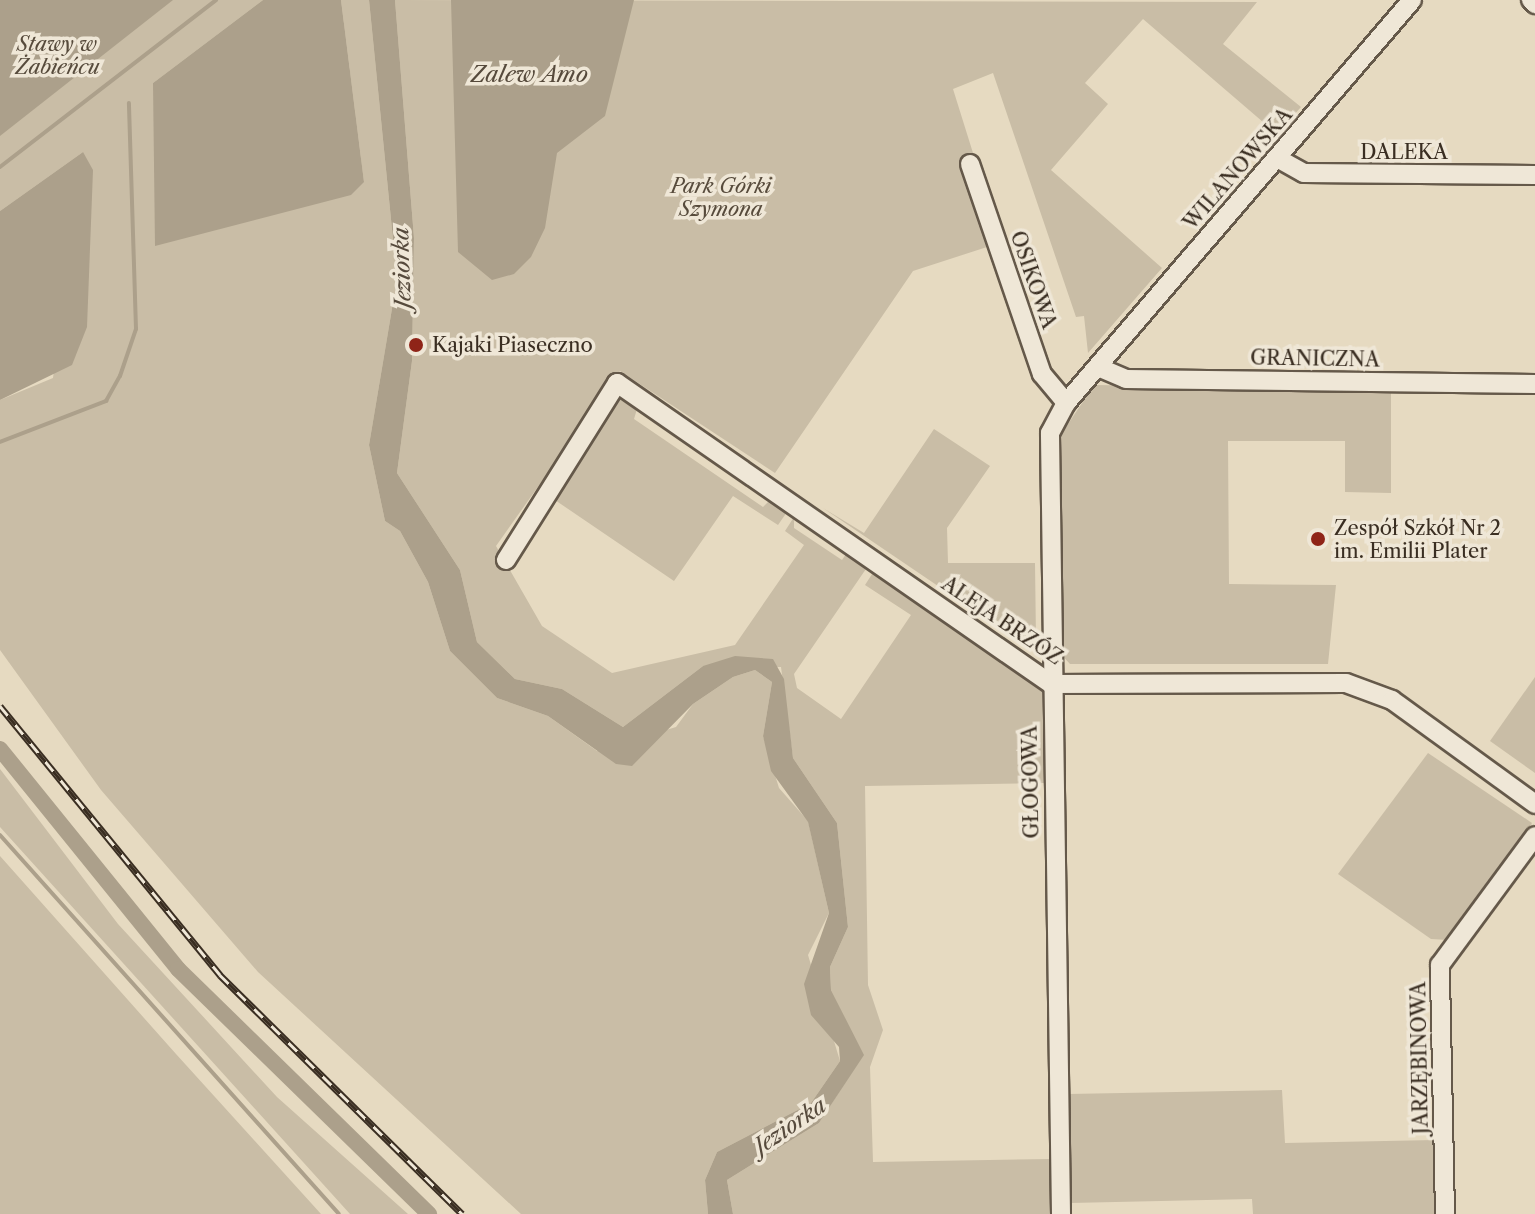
<!DOCTYPE html>
<meta charset="utf-8">
<style>
body{margin:0}
#map{position:relative;width:1535px;height:1214px;overflow:hidden;background:#e6dac1;font-family:"Libre Caslon Text",serif}
div>[style]{position:absolute}
.green>*{inset:0;background:#c9bda6}
.water>*{inset:0;background:#aca08b}
.stream>*{height:4px;margin:-2px;padding:0 2px;transform-origin:2px;border-radius:2px;background:#aca08b}
.canal>*{height:16px;margin:-8px;padding:0 8px;transform-origin:8px;border-radius:8px;background:#aca08b}
.roads{filter:drop-shadow(2px 0 #65594a) drop-shadow(-2px 0 #65594a) drop-shadow(0 2px #65594a) drop-shadow(0 -2px #65594a)}
.street>*{height:18px;margin:-9px;padding:0 9px;transform-origin:9px;border-radius:9px;background:#efe7d7}
.rail>*{height:7px;margin-top:-3.5px;transform-origin:0;background:repeating-linear-gradient(90deg,#efe7d7 0 12px,#3a2e22 0 24px);box-sizing:border-box;border-block:2px solid #3a2e22}
.dots>*{width:22px;height:22px;translate:-50% -50%;box-sizing:border-box;border:4px solid #efe7d7;border-radius:50%}
span{translate:-50% -50%;white-space:nowrap;text-align:center;line-height:1.15;-webkit-text-stroke:7px #efe7d7;paint-order:stroke}
.park-label{font-size:20px;color:#574b3c;font-style:italic}
.street-label{font-size:20px;color:#3a2e22}
.poi-label{font-size:20px;color:#3a2e22}
.left{translate:0 -50%;text-align:left}
.water-label{font-size:22px;color:#564a3c;font-style:italic}
</style>
<div id="map">
<div class="green">
<i style="clip-path:polygon(0 0,263px 0,153px 83px,364px 182px,341px 0,369px 0,397px 279px,369px 445px,385px 521px,400px 531px,428px 582px,450px 651px,497px 698px,548px 716px,597px 751px,676px 727px,693px 704px,733px 677px,755px 670px,772px 682px,763px 736px,779px 788px,808px 821px,829px 913px,808px 955px,840px 1061px,811px 1103px,717px 1152px,705px 1180px,708px 1214px,521px 1214px,258px 972px,101px 790px,0 650px,0 400px,53px 378px,83px 152px,0 211px)"></i>
<i style="clip-path:polygon(395px 0,1257px 2px,1223px 44px,1301px 107px,1277px 134px,1143px 19px,1085px 83px,1108px 104px,1051px 170px,1162px 268px,1088px 353px,1084px 316px,1076px 317px,993px 73px,953px 89px,973px 153px,960px 158px,987px 247px,913px 271px,775px 473px,620px 371px,496px 546px,542px 626px,612px 673px,735px 645px,804px 545px,785px 531px,794px 517px,794px 528px,842px 560px,848px 551px,868px 566px,794px 674px,797px 688px,841px 719px,911px 615px,865px 585px,874px 571px,1044px 690px,1044px 783px,865px 786px,868px 985px,883px 1030px,870px 1067px,873px 1162px,1052px 1159px,1053px 1214px,733px 1214px,727px 1180px,819px 1123px,863px 1055px,831px 990px,830px 967px,848px 927px,837px 823px,793px 758px,781px 667px,703px 666px,623px 727px,562px 689px,515px 679px,477px 642px,460px 570px,397px 473px,412px 361px,414px 238px)"></i>
<i style="clip-path:polygon(1094px 385px,1391px 389px,1391px 493px,1345px 492px,1345px 441px,1228px 441px,1229px 584px,1336px 585px,1328px 664px,1070px 664px,1058px 651px,1058px 439px)"></i>
<i style="clip-path:polygon(615px 397px,637px 409px,634px 419px,763px 507px,771px 499px,787px 512px,778px 525px,733px 496px,674px 581px,552px 498px,611px 414px,602px 408px)"></i>
<i style="clip-path:polygon(934px 429px,990px 466px,947px 528px,948px 563px,1035px 563px,1036px 640px,1025px 645px,823px 508px,864px 533px)"></i>
<i style="clip-path:polygon(1535px 677px,1535px 773px,1490px 741px)"></i>
<i style="clip-path:polygon(1428px 753px,1532px 823px,1448px 940px,1431px 939px,1338px 874px)"></i>
<i style="clip-path:polygon(0 769px,118px 924px,277px 1097px,408px 1214px,350px 1214px,0 827px)"></i>
<i style="clip-path:polygon(0 856px,176px 1054px,321px 1214px,0 1214px)"></i>
<i style="clip-path:polygon(1282px 1090px,1285px 1143px,1435px 1140px,1436px 1214px,1253px 1214px,1252px 1199px,1070px 1203px,1068px 1094px)"></i>
</div>
<div class="water">
<i style="clip-path:polygon(0 0,173px 0,0 136px)"></i>
<i style="clip-path:polygon(263px 0,341px 0,364px 182px,351px 195px,155px 246px,153px 83px)"></i>
<i style="clip-path:polygon(369px 0,395px 0,414px 238px,412px 361px,397px 473px,460px 570px,477px 642px,515px 679px,562px 689px,623px 727px,703px 666px,735px 656px,773px 659px,784px 679px,793px 758px,837px 823px,848px 927px,830px 967px,831px 990px,864px 1055px,819px 1123px,727px 1180px,733px 1214px,708px 1214px,705px 1180px,717px 1152px,811px 1103px,840px 1061px,839px 1047px,811px 1015px,804px 984px,829px 913px,808px 822px,771px 771px,763px 736px,772px 682px,755px 670px,733px 677px,693px 704px,632px 766px,616px 764px,548px 716px,497px 698px,450px 651px,428px 582px,400px 531px,385px 521px,369px 445px,397px 279px)"></i>
<i style="clip-path:polygon(451px 0,634px 0,605px 116px,557px 153px,545px 228px,531px 257px,514px 274px,492px 280px,458px 252px)"></i>
<i style="clip-path:polygon(83px 152px,93px 170px,87px 327px,72px 365px,0 400px,0 211px)"></i>
</div>
<div class="stream">
<i style="left:0;top:167px;width:273px;rotate:-37.7deg"></i>
<i style="left:0;top:442px;width:114px;rotate:-21.1deg"></i>
<i style="left:106px;top:401px;width:29px;rotate:-61deg"></i>
<i style="left:120px;top:376px;width:50px;rotate:-71.2deg"></i>
<i style="left:136px;top:329px;width:226px;rotate:-91.8deg"></i>
<i style="left:0;top:835px;width:508px;rotate:48.19deg"></i>
</div>
<div class="canal">
<i style="left:0;top:749px;width:283px;rotate:51deg"></i>
<i style="left:178px;top:969px;width:351px;rotate:44.3deg"></i>
</div>
<div class="roads">
<div class="street">
<i style="left:1531px;top:0;width:6px;rotate:45deg"></i>
<i style="left:1277px;top:158px;width:31px;rotate:29deg"></i>
<i style="left:1304px;top:173px;width:231px;rotate:0.5deg"></i>
<i style="left:970px;top:164px;width:222px;rotate:71.1deg"></i>
<i style="left:1042px;top:374px;width:38px;rotate:50deg"></i>
<i style="left:1098px;top:367px;width:30px;rotate:23deg"></i>
<i style="left:1126px;top:379px;width:409px;rotate:0.7deg"></i>
<i style="left:506px;top:560px;width:209px;rotate:-57.9deg"></i>
<i style="left:617px;top:383px;width:528px;rotate:34.74deg"></i>
<i style="left:1051px;top:684px;width:295px;rotate:-0.2deg"></i>
<i style="left:1346px;top:683px;width:49px;rotate:20.3deg"></i>
<i style="left:1392px;top:700px;width:177px;rotate:36deg"></i>
<i style="left:1061px;top:1214px;width:781px;rotate:-90.81deg"></i>
<i style="left:1050px;top:433px;width:34px;rotate:-62deg"></i>
<i style="left:1066px;top:403px;width:531px;rotate:-49.35deg"></i>
<i style="left:1445px;top:1214px;width:249px;rotate:-91.2deg"></i>
<i style="left:1440px;top:965px;width:160px;rotate:-53.6deg"></i>
</div>
</div>
<div class="rail">
<i style="left:0;top:706px;width:348px;rotate:50.7deg"></i>
<i style="left:220px;top:975px;width:340px;rotate:44.6deg"></i>
</div>
<div class="dots">
<i style="left:416px;top:345px;background:#8f2418"></i>
<i style="left:1318px;top:539px;background:#8f2418"></i>
</div>
<div class="park-label">
<span style="left:57px;top:56px">Stawy w<br>Żabieńcu</span>
<span style="left:721px;top:198px">Park Górki<br>Szymona</span>
</div>
<div class="street-label">
<span style="left:1404px;top:152px">DALEKA</span>
<span style="left:1238px;top:169px;rotate:-49deg">WILANOWSKA</span>
<span style="left:1033px;top:280px;rotate:71deg">OSIKOWA</span>
<span style="left:1315px;top:359px;rotate:1deg">GRANICZNA</span>
<span style="left:1002px;top:621px;rotate:34deg">ALEJA BRZÓZ</span>
<span style="left:1031px;top:782px;rotate:-91deg">GŁOGOWA</span>
<span style="left:1420px;top:1058px;rotate:-91deg">JARZĘBINOWA</span>
</div>
<div class="poi-label">
<span class="left" style="left:432px;top:345px">Kajaki Piaseczno</span>
<span class="left" style="left:1334px;top:540px">Zespół Szkół Nr 2<br>im. Emilii Plater</span>
</div>
<div class="water-label">
<span style="left:529px;top:75px">Zalew Amo</span>
<span style="left:402px;top:268px;rotate:-92deg">Jeziorka</span>
<span style="left:790px;top:1126px;rotate:-34deg">Jeziorka</span>
</div>
</div>
